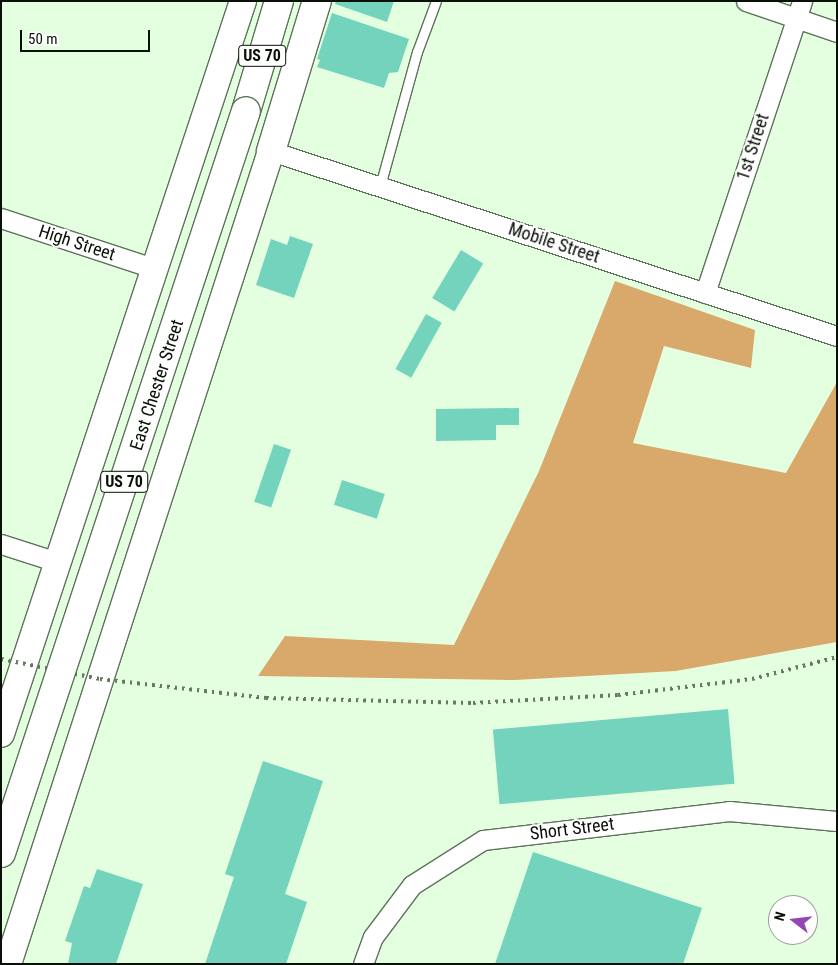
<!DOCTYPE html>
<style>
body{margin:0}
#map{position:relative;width:838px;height:965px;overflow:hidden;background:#e4ffe0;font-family:"Roboto Condensed",sans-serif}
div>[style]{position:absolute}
.forest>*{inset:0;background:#d9a96c}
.building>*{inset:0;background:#74d3bc;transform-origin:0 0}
.roads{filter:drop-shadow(1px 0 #5c7359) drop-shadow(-1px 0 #5c7359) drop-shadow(0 1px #5c7359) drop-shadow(0 -1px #5c7359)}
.lane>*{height:9px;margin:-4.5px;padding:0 4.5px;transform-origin:4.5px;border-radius:4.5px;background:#fff}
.street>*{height:19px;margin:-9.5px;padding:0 9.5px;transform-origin:9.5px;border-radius:9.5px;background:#fff}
.secondary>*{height:26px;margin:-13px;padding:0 13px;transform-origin:13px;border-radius:13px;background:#fff}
.highway>*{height:28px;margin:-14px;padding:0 14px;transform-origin:14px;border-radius:14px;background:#fff}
.rail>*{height:4px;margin-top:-2px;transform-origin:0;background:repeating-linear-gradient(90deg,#687865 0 2.5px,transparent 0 7.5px)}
.bridges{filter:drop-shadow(1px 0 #5c7359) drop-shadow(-1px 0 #5c7359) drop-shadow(0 1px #5c7359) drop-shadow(0 -1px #5c7359)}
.highway-bridge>*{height:28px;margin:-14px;padding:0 14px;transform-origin:14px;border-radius:14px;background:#fff}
span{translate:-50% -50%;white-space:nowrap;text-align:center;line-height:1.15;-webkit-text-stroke:4px #fff;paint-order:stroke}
.shield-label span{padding:1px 4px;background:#fff;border:1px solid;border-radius:4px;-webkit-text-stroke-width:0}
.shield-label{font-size:16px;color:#081007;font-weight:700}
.street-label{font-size:18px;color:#081007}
.frame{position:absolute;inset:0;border:2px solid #081007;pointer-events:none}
.north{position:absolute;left:768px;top:895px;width:50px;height:50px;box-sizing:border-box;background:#fff;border:1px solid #9c9f9c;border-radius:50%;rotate:286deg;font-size:14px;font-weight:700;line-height:20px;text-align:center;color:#081007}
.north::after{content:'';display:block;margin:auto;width:18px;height:22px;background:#9645b5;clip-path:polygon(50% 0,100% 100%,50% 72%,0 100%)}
.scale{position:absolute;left:20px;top:30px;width:130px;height:22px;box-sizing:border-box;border:2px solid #081007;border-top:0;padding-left:6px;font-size:15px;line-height:18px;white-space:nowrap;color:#081007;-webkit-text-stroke:4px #fff;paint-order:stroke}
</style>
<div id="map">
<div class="forest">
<i style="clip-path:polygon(615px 281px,755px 330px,751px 368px,664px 346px,633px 443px,786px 473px,837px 382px,837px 642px,676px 671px,515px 680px,258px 676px,285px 636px,454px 645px,539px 471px)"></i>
</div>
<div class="building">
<i style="clip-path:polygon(336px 1px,394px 1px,387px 22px,335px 4px)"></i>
<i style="clip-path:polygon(332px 13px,409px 39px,398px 72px,389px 73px,384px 88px,317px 67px,320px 60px,317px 59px)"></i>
<i style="clip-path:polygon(290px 236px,313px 244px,294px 298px,256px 285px,271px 239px,287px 245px)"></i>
<i style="left:461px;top:250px;width:26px;height:56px;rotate:31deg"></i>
<i style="left:426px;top:314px;width:18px;height:63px;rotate:29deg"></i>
<i style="clip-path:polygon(519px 408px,519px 425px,496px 425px,496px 440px,436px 441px,436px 409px)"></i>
<i style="left:274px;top:444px;width:18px;height:61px;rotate:19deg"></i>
<i style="left:342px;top:480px;width:45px;height:26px;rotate:18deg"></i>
<i style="left:728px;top:709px;width:75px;height:236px;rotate:85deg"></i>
<i style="clip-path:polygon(263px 761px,323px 781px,285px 894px,307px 902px,286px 964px,205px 964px,234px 877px,225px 874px)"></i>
<i style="clip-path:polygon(533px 852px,702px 908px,683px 964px,495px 964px)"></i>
<i style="clip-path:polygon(97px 869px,143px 884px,116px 964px,68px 964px,72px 943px,65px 941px,84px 886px,90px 888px)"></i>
</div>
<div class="roads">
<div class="lane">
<i style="left:380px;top:186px;width:139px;rotate:-74.6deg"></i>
<i style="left:417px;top:52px;width:54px;rotate:-69.6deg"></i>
</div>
<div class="street">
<i style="left:746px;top:1px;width:96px;rotate:18.8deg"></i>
<i style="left:271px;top:151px;width:595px;rotate:18.1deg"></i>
<i style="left:1px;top:218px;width:160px;rotate:18.2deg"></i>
<i style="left:705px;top:293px;width:308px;rotate:-71.6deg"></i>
<i style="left:1px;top:544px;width:59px;rotate:17.8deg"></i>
<i style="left:363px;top:964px;width:29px;rotate:-70deg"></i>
<i style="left:373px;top:937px;width:65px;rotate:-53.1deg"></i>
<i style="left:412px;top:885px;width:84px;rotate:-32.4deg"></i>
<i style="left:483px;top:840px;width:248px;rotate:-6.7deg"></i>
<i style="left:729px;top:811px;width:108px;rotate:5.3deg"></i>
</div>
<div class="secondary">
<i style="left:1px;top:734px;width:772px;rotate:-71.73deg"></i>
<i style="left:8px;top:964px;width:854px;rotate:-72.07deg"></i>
</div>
<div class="highway">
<i style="left:246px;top:111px;width:115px;rotate:-73.3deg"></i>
<i style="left:271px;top:151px;width:157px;rotate:-73deg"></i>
</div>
</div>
<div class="rail">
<i style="left:1px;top:659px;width:101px;rotate:11.4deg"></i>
<i style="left:100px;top:679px;width:167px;rotate:6.5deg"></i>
<i style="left:266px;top:698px;width:207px;rotate:1.4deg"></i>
<i style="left:473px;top:703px;width:145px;rotate:-3.2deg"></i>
<i style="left:618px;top:695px;width:135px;rotate:-6.8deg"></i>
<i style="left:752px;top:679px;width:88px;rotate:-14.5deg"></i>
</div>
<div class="bridges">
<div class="highway-bridge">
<i style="left:1px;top:853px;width:781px;rotate:-71.73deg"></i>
</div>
</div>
<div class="shield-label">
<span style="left:262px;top:56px">US 70</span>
<span style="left:124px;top:482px">US 70</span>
</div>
<div class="street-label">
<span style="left:753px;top:147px;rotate:-72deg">1st Street</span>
<span style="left:77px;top:243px;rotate:18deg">High Street</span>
<span style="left:554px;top:243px;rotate:18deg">Mobile Street</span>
<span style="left:157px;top:385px;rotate:-72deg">East Chester Street</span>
<span style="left:572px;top:829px;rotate:-7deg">Short Street</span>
</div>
<div class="frame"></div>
<div class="north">N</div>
<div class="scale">50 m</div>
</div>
